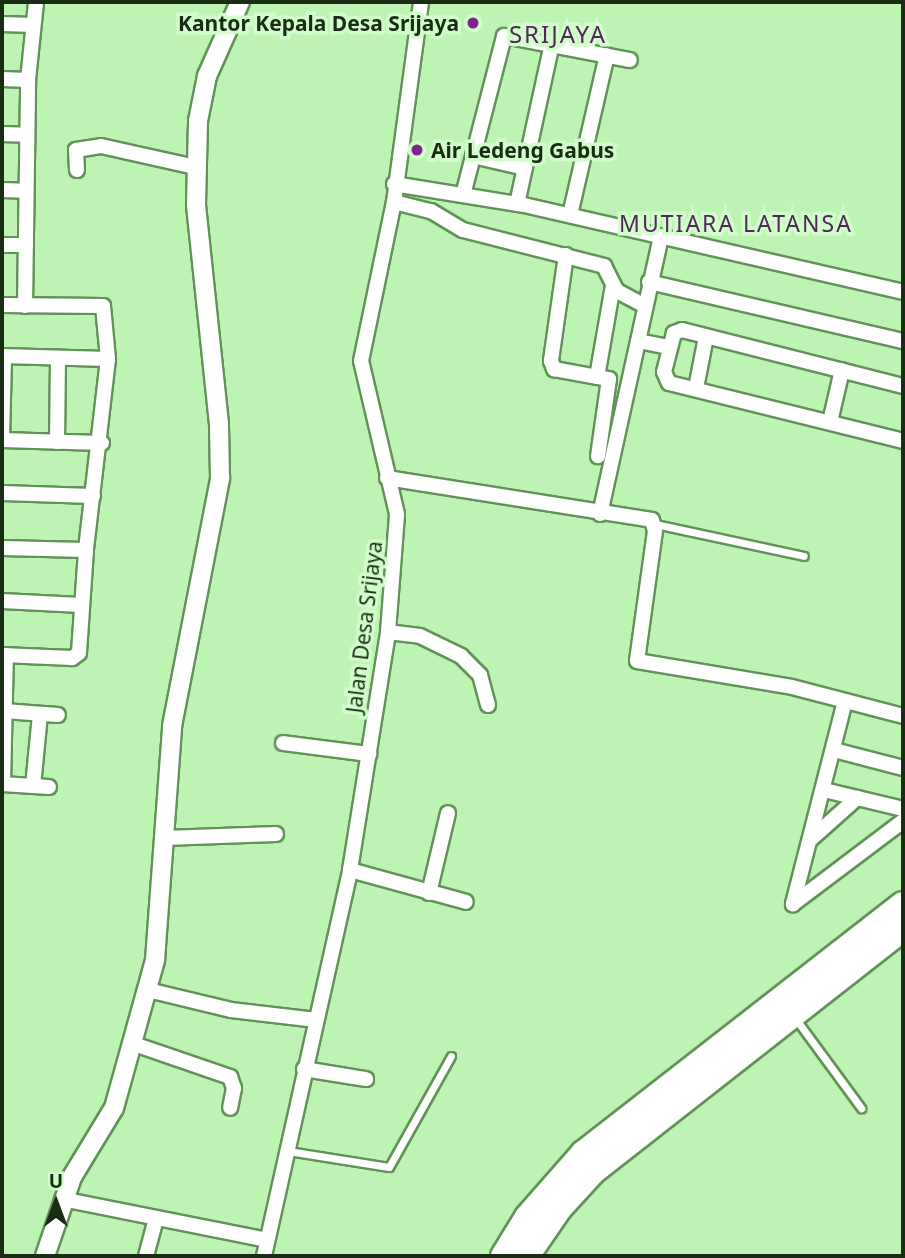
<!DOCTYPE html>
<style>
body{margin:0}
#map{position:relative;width:905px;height:1258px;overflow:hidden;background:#bdf3b3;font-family:"Noto Sans",sans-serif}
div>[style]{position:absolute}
.roads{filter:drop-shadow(2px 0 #619358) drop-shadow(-2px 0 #619358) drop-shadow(0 2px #619358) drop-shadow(0 -2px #619358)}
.service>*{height:7px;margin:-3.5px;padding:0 3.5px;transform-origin:3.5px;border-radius:3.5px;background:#fff}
.minor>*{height:14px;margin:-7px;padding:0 7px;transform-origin:7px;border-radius:7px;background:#fff}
.tertiary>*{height:18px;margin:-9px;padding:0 9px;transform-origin:9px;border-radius:9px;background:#fff}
.motorway>*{height:24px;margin:-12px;padding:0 12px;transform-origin:12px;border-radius:12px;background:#fff}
.dots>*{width:19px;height:19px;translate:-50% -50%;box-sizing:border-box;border:4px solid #d1fdca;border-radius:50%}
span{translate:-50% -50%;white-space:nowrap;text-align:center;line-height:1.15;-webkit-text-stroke:7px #d1fdca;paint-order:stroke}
.poi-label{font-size:21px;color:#192d15;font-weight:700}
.right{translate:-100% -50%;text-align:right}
.left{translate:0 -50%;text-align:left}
.street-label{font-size:21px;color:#192d15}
.neighbourhood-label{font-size:23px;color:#52275b;letter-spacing:2px}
.quarter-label{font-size:24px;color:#52275b;letter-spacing:2px}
.frame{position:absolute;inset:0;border:4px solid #192d15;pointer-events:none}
.north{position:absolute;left:21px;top:1167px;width:70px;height:70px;-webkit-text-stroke:5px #d1fdca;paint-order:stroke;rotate:0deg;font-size:19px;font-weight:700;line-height:28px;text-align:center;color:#192d15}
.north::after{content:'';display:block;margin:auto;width:24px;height:32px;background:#192d15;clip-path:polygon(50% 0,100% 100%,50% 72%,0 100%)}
</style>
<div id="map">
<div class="roads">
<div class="service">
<i style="left:655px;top:524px;width:152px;rotate:12.1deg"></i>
<i style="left:795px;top:1018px;width:112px;rotate:53.7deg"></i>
<i style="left:288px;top:1151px;width:102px;rotate:9deg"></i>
<i style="left:389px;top:1167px;width:127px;rotate:-60.8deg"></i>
</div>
<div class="minor">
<i style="left:2px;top:24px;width:31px;rotate:2deg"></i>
<i style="left:2px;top:79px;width:26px;rotate:2deg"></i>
<i style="left:2px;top:134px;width:24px;rotate:2deg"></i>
<i style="left:473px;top:156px;width:53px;rotate:13deg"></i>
<i style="left:77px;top:170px;width:20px;rotate:-93deg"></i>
<i style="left:76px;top:150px;width:25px;rotate:-9deg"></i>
<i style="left:101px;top:146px;width:96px;rotate:12.6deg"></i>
<i style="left:394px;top:184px;width:132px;rotate:9.2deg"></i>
<i style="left:524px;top:205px;width:389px;rotate:12.9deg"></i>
<i style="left:2px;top:190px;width:23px;rotate:2deg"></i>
<i style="left:463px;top:195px;width:164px;rotate:-75.5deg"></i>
<i style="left:504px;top:36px;width:128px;rotate:10.8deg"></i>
<i style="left:394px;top:202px;width:38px;rotate:14deg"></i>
<i style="left:431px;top:211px;width:37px;rotate:31deg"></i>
<i style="left:463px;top:230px;width:146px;rotate:14.3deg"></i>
<i style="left:604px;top:266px;width:28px;rotate:63deg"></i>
<i style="left:617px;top:291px;width:30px;rotate:28deg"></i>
<i style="left:517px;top:204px;width:165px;rotate:-77.7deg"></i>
<i style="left:570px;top:215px;width:164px;rotate:-77deg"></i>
<i style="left:2px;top:245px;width:24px"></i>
<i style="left:566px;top:255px;width:107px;rotate:98.1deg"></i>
<i style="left:551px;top:361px;width:9px;rotate:69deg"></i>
<i style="left:554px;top:369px;width:56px;rotate:10.3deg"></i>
<i style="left:609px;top:379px;width:78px;rotate:98.1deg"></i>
<i style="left:649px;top:282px;width:261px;rotate:13.1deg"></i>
<i style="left:2px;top:305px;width:101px;rotate:0.6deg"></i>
<i style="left:103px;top:306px;width:53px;rotate:84.6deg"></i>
<i style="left:108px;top:359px;width:192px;rotate:96.6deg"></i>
<i style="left:86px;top:550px;width:103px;rotate:93.9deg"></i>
<i style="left:79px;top:653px;width:9px;rotate:144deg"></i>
<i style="left:72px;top:658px;width:70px;rotate:-177.5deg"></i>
<i style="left:25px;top:306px;width:226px;rotate:-89.2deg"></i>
<i style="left:28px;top:80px;width:78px;rotate:-84.1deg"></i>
<i style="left:638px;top:341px;width:32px;rotate:11deg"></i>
<i style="left:2px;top:356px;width:106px;rotate:1.6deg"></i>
<i style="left:597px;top:377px;width:93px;rotate:-80.1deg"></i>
<i style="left:903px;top:386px;width:228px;rotate:-165.8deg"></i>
<i style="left:682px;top:330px;width:9px;rotate:159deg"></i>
<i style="left:674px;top:333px;width:40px;rotate:104.4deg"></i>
<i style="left:664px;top:372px;width:12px;rotate:66deg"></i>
<i style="left:669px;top:383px;width:241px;rotate:13.9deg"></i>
<i style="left:696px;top:388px;width:52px;rotate:-78.9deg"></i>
<i style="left:830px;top:422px;width:53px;rotate:-77deg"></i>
<i style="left:2px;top:440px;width:100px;rotate:1.7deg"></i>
<i style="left:2px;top:440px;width:84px;rotate:-88.6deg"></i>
<i style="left:57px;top:442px;width:84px;rotate:-89.3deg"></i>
<i style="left:387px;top:478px;width:268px;rotate:9deg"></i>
<i style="left:652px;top:520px;width:11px;rotate:75deg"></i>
<i style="left:655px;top:531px;width:131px;rotate:97.9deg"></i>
<i style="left:637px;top:661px;width:157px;rotate:9.5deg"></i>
<i style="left:792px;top:687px;width:115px;rotate:14.6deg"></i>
<i style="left:2px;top:493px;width:91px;rotate:1.9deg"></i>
<i style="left:600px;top:514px;width:284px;rotate:-77.6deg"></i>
<i style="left:2px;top:548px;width:84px;rotate:1.4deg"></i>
<i style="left:2px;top:601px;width:79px;rotate:2.9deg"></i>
<i style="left:388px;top:632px;width:32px;rotate:7deg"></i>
<i style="left:420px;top:636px;width:46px;rotate:26deg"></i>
<i style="left:461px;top:656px;width:27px;rotate:45deg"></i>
<i style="left:480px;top:675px;width:31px;rotate:75deg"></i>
<i style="left:845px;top:701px;width:210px;rotate:104.4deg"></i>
<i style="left:793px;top:904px;width:138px;rotate:-37deg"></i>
<i style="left:4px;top:711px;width:54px;rotate:4.2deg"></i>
<i style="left:283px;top:743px;width:87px;rotate:7.3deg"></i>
<i style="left:834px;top:750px;width:71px;rotate:14.6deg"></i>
<i style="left:2px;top:784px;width:47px;rotate:3.7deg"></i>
<i style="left:3px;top:784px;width:129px;rotate:-88.7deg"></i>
<i style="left:33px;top:786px;width:72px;rotate:-84.4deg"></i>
<i style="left:824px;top:790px;width:81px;rotate:13.5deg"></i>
<i style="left:164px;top:838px;width:112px;rotate:-2deg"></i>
<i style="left:811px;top:839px;width:62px;rotate:-41.7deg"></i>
<i style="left:350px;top:870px;width:120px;rotate:15.4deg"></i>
<i style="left:429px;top:893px;width:82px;rotate:-76.6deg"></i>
<i style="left:148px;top:990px;width:85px;rotate:13.5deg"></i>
<i style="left:231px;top:1010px;width:86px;rotate:6.7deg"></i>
<i style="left:134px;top:1044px;width:102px;rotate:19deg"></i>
<i style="left:230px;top:1077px;width:12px;rotate:70deg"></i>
<i style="left:234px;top:1088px;width:20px;rotate:101deg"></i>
<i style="left:304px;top:1069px;width:63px;rotate:9.2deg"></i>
<i style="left:62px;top:1199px;width:209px;rotate:11.3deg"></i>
<i style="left:146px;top:1256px;width:39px;rotate:-75deg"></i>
<i style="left:264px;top:1256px;width:395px;rotate:-77.4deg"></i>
<i style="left:350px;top:870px;width:241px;rotate:-80.9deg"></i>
<i style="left:388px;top:632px;width:118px;rotate:-85.6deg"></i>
<i style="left:397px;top:514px;width:157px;rotate:-103.2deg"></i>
<i style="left:361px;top:361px;width:162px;rotate:-78.3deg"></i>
<i style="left:394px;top:202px;width:202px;rotate:-82.3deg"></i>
</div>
<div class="tertiary">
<i style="left:45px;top:1256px;width:83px;rotate:-71.1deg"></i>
<i style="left:72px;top:1177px;width:81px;rotate:-58.7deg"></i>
<i style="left:114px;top:1108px;width:154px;rotate:-74.5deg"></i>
<i style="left:155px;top:960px;width:235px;rotate:-85.8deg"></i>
<i style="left:172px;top:726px;width:253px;rotate:-79deg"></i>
<i style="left:220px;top:478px;width:54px;rotate:-91.1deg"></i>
<i style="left:219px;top:424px;width:221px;rotate:-96deg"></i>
<i style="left:196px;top:204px;width:83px;rotate:-88.6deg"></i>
<i style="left:198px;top:121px;width:46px;rotate:-78.7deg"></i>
<i style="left:207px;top:76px;width:81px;rotate:-66deg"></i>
</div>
<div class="motorway">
<i style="left:503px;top:1256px;width:46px;rotate:-58.4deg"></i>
<i style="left:527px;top:1217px;width:85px;rotate:-48.8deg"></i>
<i style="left:583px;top:1153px;width:405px;rotate:-37.9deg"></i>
<i style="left:527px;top:1256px;width:58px;rotate:-55.5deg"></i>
<i style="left:560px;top:1208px;width:49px;rotate:-47.5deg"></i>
<i style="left:593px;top:1172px;width:394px;rotate:-38.1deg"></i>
</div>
</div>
<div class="dots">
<i style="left:473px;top:23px;background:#802491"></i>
<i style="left:417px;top:150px;background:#802491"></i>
</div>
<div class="poi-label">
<span class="right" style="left:459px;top:23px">Kantor Kepala Desa Srijaya</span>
<span class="left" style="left:431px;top:150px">Air Ledeng Gabus</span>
</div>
<div class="street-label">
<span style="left:364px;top:627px;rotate:-83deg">Jalan Desa Srijaya</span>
</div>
<div class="neighbourhood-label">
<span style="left:736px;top:223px">MUTIARA LATANSA</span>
</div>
<div class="quarter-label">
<span style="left:558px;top:34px">SRIJAYA</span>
</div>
<div class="frame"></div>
<div class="north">U</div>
</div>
